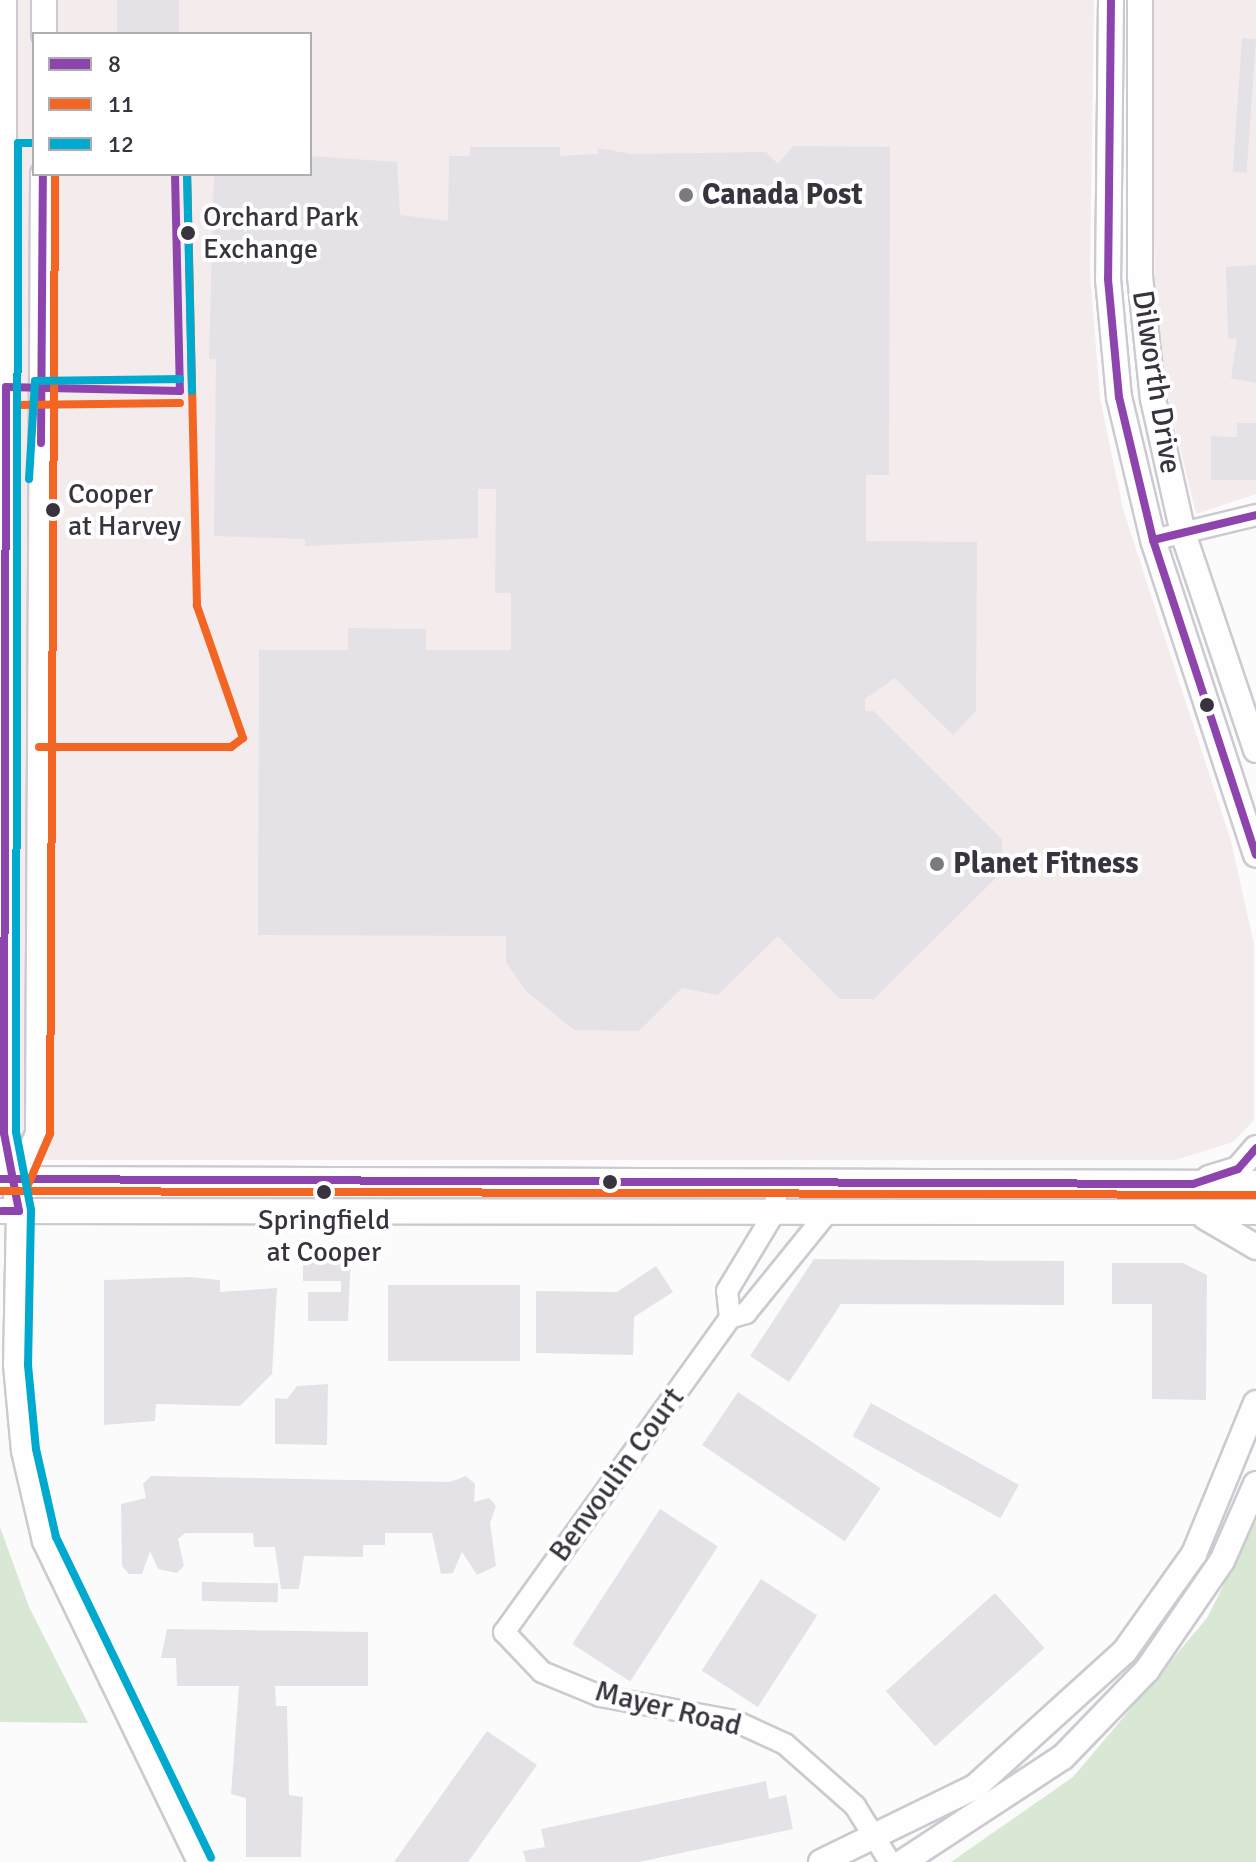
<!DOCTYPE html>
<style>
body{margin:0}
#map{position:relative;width:1256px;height:1862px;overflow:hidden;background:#fbfbfb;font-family:Signika,sans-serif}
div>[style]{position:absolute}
.commercial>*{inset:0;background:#f4ebec}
.green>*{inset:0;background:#d9e8d4}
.building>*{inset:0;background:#e4e2e7;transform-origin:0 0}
.roads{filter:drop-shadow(2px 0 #cccad0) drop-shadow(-2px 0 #cccad0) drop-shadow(0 2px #cccad0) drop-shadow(0 -2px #cccad0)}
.minor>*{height:20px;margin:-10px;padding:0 10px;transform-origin:10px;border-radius:10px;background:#fefefe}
.major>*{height:24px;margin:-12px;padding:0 12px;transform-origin:12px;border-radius:12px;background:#fefefe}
.bus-1>*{height:8px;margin:-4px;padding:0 4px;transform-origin:4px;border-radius:4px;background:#8e44ad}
.bus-2>*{height:8px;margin:-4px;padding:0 4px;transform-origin:4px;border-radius:4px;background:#f26522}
.bus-3>*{height:8px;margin:-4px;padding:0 4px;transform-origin:4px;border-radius:4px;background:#00a9ce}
.dots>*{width:22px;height:22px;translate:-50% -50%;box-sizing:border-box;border:4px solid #fff;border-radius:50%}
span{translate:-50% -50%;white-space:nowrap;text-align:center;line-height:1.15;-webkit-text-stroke:8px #fff;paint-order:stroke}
.bus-label{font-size:28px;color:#38333f}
.left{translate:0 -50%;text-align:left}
.poi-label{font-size:30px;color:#38333f;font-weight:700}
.street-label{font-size:30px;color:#38333f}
.legend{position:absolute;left:32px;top:32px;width:280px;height:144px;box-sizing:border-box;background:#fff;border:2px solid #afadb2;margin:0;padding:10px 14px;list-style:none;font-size:24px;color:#38333f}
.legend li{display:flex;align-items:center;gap:16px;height:40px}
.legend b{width:40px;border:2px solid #afadb2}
</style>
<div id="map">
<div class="commercial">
<i style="clip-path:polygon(evenodd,0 0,1094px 0,1090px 272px,1100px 398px,1123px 509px,1231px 841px,1254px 944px,1254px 1120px,1233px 1142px,1176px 1160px,0 1160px,0 0,34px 34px,310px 34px,310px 174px,34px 174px,34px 34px)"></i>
<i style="clip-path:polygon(1150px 0,1256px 0,1256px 494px,1196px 514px,1156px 349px)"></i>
</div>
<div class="green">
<i style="clip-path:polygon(1256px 1521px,1256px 1862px,951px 1862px,1073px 1777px,1207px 1618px)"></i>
<i style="clip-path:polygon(0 1527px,29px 1607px,88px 1723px,0 1722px)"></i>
</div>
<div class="building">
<i style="left:117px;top:0;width:62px;height:34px"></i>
<i style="left:1242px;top:38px;width:14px;height:134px;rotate:4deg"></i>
<i style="clip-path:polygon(793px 146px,890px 147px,889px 475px,866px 475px,866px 541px,977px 542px,976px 711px,953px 735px,895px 678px,865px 699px,865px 711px,874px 711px,1002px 839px,1002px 872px,874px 999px,840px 999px,778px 936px,718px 995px,682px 988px,639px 1031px,574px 1030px,525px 990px,506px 962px,506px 936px,258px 935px,259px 650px,348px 650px,348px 628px,426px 629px,426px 650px,511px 650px,511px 593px,495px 593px,496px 489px,478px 489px,478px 538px,305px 546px,305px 539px,214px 536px,216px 359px,209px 359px,214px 174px,310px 174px,310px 156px,397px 162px,400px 215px,448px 221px,449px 156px,470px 156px,470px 147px,560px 147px,560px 156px,598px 154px,598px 148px,631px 154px,766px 152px,778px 164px)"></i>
<i style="clip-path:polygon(1256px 265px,1256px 383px,1231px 378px,1237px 339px,1228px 338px,1226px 267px)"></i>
<i style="clip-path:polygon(1237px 423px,1256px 423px,1256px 480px,1211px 480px,1211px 436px,1237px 437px)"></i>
<i style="clip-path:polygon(303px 1254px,351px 1255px,348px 1321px,308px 1321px,308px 1292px,341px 1292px,341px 1281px,303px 1281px)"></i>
<i style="clip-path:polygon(814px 1259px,1064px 1261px,1064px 1305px,841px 1304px,789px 1382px,750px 1356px)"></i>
<i style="clip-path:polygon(1112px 1263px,1183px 1263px,1207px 1275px,1206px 1400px,1152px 1399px,1152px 1304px,1112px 1304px)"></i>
<i style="clip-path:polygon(656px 1266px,673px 1292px,634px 1317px,633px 1355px,536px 1353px,536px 1291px,617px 1292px)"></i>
<i style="clip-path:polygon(189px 1277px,220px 1280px,220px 1292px,277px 1288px,272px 1374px,240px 1406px,156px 1404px,155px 1421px,104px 1425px,104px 1280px)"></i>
<i style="left:388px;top:1285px;width:132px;height:76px"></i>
<i style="clip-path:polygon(328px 1384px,327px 1445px,275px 1444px,275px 1398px,287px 1399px,297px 1386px)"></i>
<i style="left:738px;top:1392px;width:172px;height:64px;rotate:34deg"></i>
<i style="left:871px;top:1403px;width:169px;height:38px;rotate:29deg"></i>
<i style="clip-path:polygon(151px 1476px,450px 1482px,466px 1476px,475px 1484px,474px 1502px,489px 1498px,496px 1506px,490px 1523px,496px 1566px,477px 1575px,462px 1552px,453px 1573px,441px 1574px,432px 1533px,385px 1533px,385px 1545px,363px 1545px,363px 1557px,304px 1556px,299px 1589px,281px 1589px,275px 1547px,254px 1547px,253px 1533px,185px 1533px,178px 1539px,184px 1566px,177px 1573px,158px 1569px,150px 1551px,142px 1574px,129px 1574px,122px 1566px,121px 1504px,146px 1498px,143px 1484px)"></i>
<i style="left:660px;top:1509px;width:69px;height:161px;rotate:33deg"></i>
<i style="left:761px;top:1579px;width:67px;height:109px;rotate:33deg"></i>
<i style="left:202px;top:1582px;width:76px;height:19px;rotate:1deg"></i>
<i style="left:995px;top:1593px;width:74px;height:147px;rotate:48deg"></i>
<i style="clip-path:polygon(167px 1629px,368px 1632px,368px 1686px,275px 1686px,276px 1706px,287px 1706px,289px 1795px,303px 1797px,301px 1857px,246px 1857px,246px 1798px,231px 1794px,239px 1686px,177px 1686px,176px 1658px,161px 1658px)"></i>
<i style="clip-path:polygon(487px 1731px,537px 1765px,468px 1862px,394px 1862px)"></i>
<i style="clip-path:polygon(766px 1781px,769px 1799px,786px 1795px,793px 1829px,639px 1862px,526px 1862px,523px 1851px,545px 1847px,541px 1829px)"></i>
</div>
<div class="roads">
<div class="minor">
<i style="left:1153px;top:540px;width:106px;rotate:-13.6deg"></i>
<i style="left:827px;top:1213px;width:129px;rotate:129deg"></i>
<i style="left:746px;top:1313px;width:17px;rotate:163deg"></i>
<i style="left:730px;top:1318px;width:387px;rotate:125.7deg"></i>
<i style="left:504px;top:1632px;width:55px;rotate:46.5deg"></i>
<i style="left:542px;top:1672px;width:63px;rotate:22.5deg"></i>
<i style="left:600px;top:1696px;width:137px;rotate:10.5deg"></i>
<i style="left:735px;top:1721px;width:55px;rotate:24.7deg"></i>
<i style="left:785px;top:1744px;width:94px;rotate:41.5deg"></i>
<i style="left:855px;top:1806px;width:66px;rotate:58deg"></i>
<i style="left:730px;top:1318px;width:27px;rotate:-96deg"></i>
<i style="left:727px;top:1291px;width:91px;rotate:-58.9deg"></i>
<i style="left:774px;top:1213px;width:33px;rotate:-83deg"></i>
</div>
<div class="major">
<i style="left:4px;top:0;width:1133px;rotate:90deg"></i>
<i style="left:4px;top:1133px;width:79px;rotate:79.1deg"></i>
<i style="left:19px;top:1211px;width:154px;rotate:91.1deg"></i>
<i style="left:16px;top:1365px;width:86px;rotate:84.7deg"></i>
<i style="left:24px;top:1451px;width:92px;rotate:76.9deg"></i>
<i style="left:45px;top:1541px;width:356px;rotate:64.2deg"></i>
<i style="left:1111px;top:0;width:279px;rotate:90.6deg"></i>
<i style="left:1108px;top:279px;width:119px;rotate:84.7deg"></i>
<i style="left:1119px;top:397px;width:147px;rotate:76.6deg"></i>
<i style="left:1153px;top:540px;width:331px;rotate:71.9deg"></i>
<i style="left:1140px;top:0;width:276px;rotate:90deg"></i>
<i style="left:1140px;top:276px;width:124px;rotate:84deg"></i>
<i style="left:1153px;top:399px;width:137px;rotate:77.4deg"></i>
<i style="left:1183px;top:533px;width:229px;rotate:71.4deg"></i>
<i style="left:44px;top:34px;width:34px;rotate:-90deg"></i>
<i style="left:18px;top:1178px;width:48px;rotate:-65.6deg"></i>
<i style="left:38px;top:1134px;width:960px;rotate:-89.7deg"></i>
<i style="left:1209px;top:1178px;width:30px;rotate:-17deg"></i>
<i style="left:1238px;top:1169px;width:28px;rotate:-49deg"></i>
<i style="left:2px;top:1179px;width:1254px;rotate:0.18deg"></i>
<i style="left:0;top:1211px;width:1256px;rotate:0.05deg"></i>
<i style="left:1205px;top:1217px;width:59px;rotate:30.5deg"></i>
<i style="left:821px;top:1862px;width:171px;rotate:-26deg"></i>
<i style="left:975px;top:1787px;width:202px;rotate:-42.2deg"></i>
<i style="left:1125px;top:1651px;width:119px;rotate:-54.6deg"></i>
<i style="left:1194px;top:1554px;width:163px;rotate:-67.7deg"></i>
<i style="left:903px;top:1862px;width:191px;rotate:-33.3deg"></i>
<i style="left:1063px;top:1757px;width:121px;rotate:-46deg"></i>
<i style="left:1147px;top:1670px;width:132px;rotate:-55.5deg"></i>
<i style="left:1222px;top:1561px;width:84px;rotate:-66.2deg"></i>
</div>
</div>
<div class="bus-1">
<i style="left:1111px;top:0;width:279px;rotate:90.6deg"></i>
<i style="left:1108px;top:279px;width:119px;rotate:84.7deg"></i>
<i style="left:1119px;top:397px;width:147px;rotate:76.6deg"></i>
<i style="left:1153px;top:540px;width:331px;rotate:71.9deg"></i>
<i style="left:175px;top:174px;width:217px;rotate:88.7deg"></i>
<i style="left:41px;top:443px;width:269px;rotate:-89.6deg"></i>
<i style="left:1153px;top:540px;width:106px;rotate:-13.6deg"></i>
<i style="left:0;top:1179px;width:1193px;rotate:0.24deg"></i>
<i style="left:1193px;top:1184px;width:47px;rotate:-18.4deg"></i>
<i style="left:1238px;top:1169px;width:28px;rotate:-49deg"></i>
<i style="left:2px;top:1211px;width:17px"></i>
<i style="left:19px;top:1211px;width:79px;rotate:-100.9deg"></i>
<i style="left:4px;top:1133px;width:746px;rotate:-89.85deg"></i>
<i style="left:6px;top:387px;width:174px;rotate:1.3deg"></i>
</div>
<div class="bus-2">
<i style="left:17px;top:405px;width:163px;rotate:-0.7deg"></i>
<i style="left:39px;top:747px;width:192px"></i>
<i style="left:231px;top:747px;width:15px;rotate:-37deg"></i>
<i style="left:243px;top:738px;width:140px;rotate:-109.2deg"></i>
<i style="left:197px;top:606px;width:432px;rotate:-91.3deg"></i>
<i style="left:28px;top:1185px;width:56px;rotate:-66.7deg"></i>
<i style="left:50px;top:1134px;width:960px;rotate:-89.7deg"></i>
<i style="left:0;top:1191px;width:1256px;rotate:0.18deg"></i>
</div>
<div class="bus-3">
<i style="left:34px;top:143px;width:16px;rotate:180deg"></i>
<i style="left:18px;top:143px;width:989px;rotate:90.12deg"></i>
<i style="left:16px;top:1132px;width:79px;rotate:79.1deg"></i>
<i style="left:31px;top:1210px;width:155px;rotate:91.1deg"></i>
<i style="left:28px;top:1365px;width:84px;rotate:84.6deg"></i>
<i style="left:36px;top:1449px;width:90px;rotate:77.2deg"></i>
<i style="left:56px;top:1537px;width:356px;rotate:64.2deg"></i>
<i style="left:187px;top:174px;width:217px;rotate:88.7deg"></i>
<i style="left:29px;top:479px;width:98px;rotate:-86.5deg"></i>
<i style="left:35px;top:381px;width:145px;rotate:-0.8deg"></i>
</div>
<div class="dots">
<i style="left:686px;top:195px;background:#7c7981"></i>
<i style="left:188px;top:233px;background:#38333f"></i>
<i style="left:53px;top:510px;background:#38333f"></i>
<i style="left:1207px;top:705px;background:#38333f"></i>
<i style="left:937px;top:864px;background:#7c7981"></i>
<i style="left:610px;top:1182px;background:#38333f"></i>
<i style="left:324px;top:1192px;background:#38333f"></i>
</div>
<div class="bus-label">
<span class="left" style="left:203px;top:233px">Orchard Park<br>Exchange</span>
<span class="left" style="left:68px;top:510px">Cooper<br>at Harvey</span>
<span style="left:324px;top:1236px">Springfield<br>at Cooper</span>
</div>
<div class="poi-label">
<span class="left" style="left:702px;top:195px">Canada Post</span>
<span class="left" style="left:953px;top:864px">Planet Fitness</span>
</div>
<div class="street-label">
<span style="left:1156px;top:382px;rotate:81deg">Dilworth Drive</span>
<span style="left:617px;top:1475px;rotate:-54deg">Benvoulin Court</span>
<span style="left:668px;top:1709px;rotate:14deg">Mayer Road</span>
</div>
<ul class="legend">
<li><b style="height:10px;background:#8e44ad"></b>8</li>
<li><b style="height:10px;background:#f26522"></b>11</li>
<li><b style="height:10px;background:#00a9ce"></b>12</li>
</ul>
</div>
